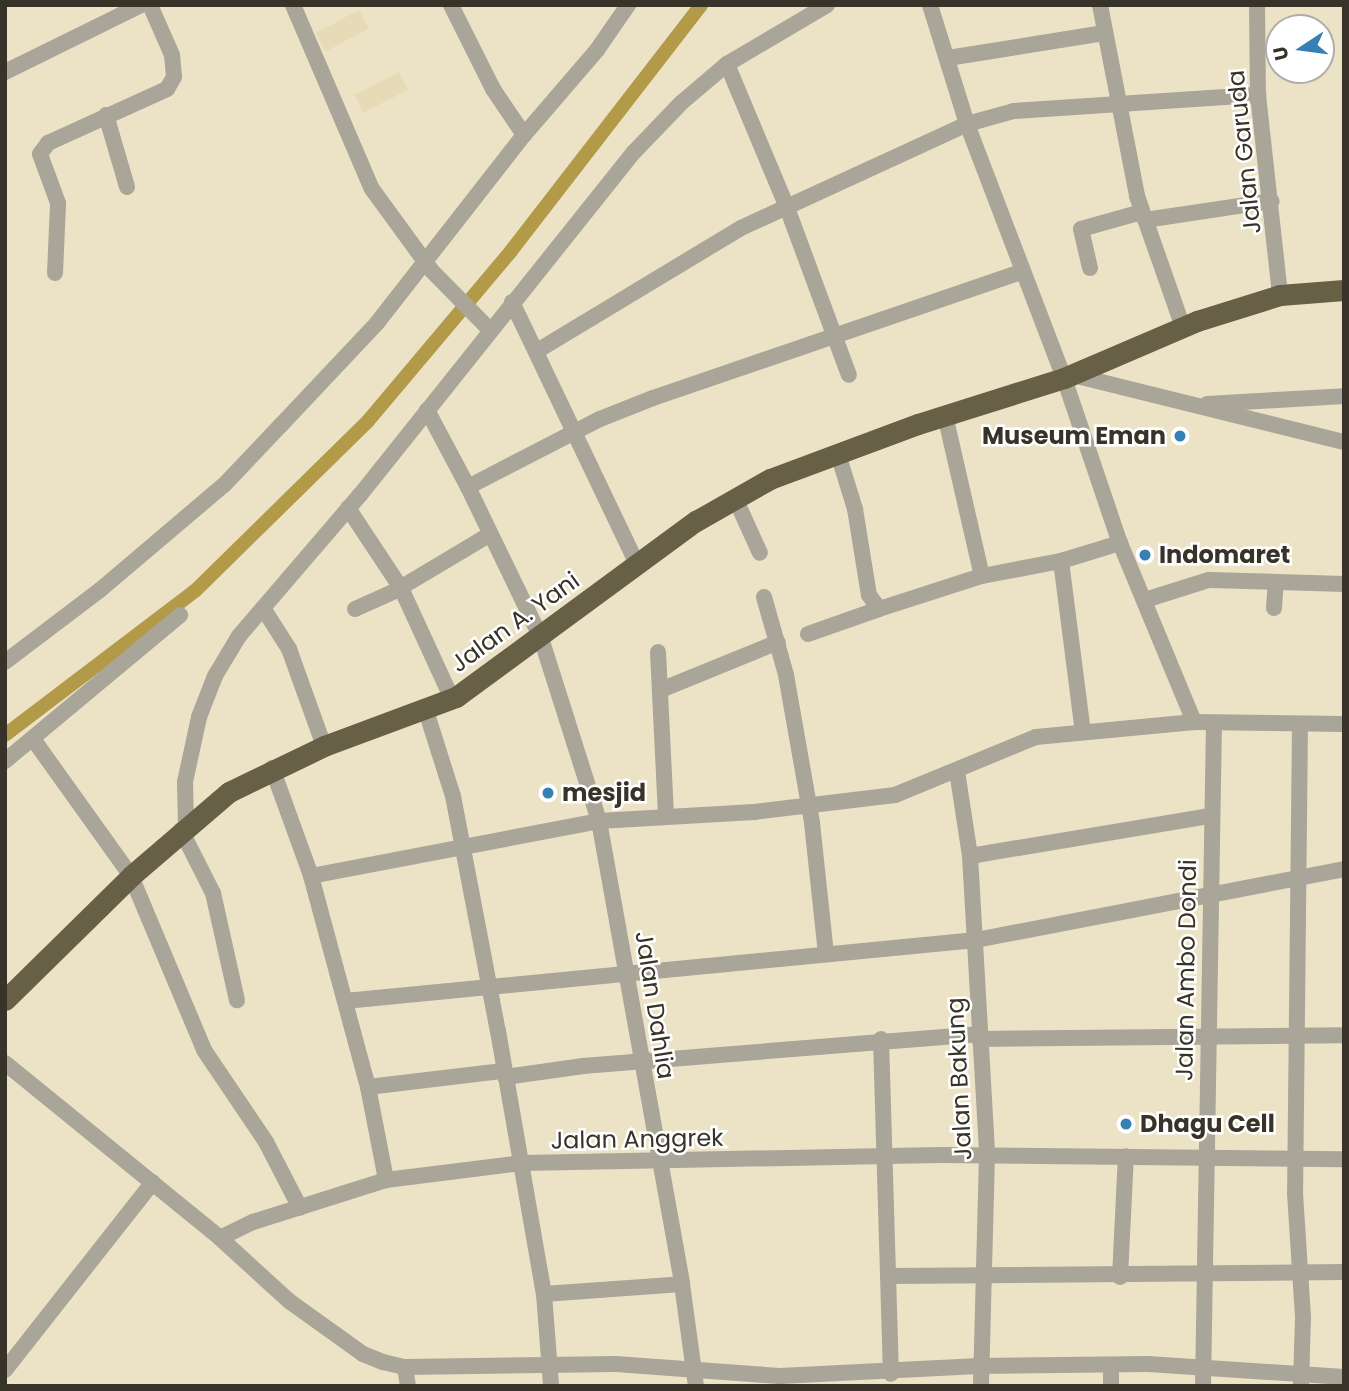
<!DOCTYPE html>
<style>
body{margin:0}
#map{position:relative;width:1349px;height:1391px;overflow:hidden;background:#ece3c6;font-family:Poppins,sans-serif}
div>[style]{position:absolute}
.built>*{inset:0;background:#e6dbb6;transform-origin:0 0}
.canal>*{height:14px;margin:-7px;padding:0 7px;transform-origin:7px;border-radius:7px;background:#b29a49}
.minor>*{height:16px;margin:-8px;padding:0 8px;transform-origin:8px;border-radius:8px;background:#a9a699}
.highway>*{height:21px;margin:-10.5px;padding:0 10.5px;transform-origin:10.5px;border-radius:10.5px;background:#686046}
.dots>*{width:19px;height:19px;translate:-50% -50%;box-sizing:border-box;border:4px solid #fff;border-radius:50%}
span{translate:-50% -50%;white-space:nowrap;text-align:center;line-height:1.15;-webkit-text-stroke:5px #fff;paint-order:stroke}
.street-label{font-size:24px;color:#373328}
.poi-label{font-size:24px;color:#373328;font-weight:700}
.right{translate:-100% -50%;text-align:right}
.left{translate:0 -50%;text-align:left}
.frame{position:absolute;inset:0;border:7px solid #373328;pointer-events:none}
.north{position:absolute;left:1265px;top:14px;width:70px;height:70px;box-sizing:border-box;background:#fff;border:2px solid #afada9;border-radius:50%;rotate:257deg;font-size:19px;font-weight:700;line-height:28px;text-align:center;color:#373328}
.north::after{content:'';display:block;margin:auto;width:24px;height:32px;background:#3780b4;clip-path:polygon(50% 0,100% 100%,50% 72%,0 100%)}
</style>
<div id="map">
<div class="built">
<i style="left:359px;top:10px;width:21px;height:49px;rotate:62deg"></i>
<i style="left:399px;top:72px;width:20px;height:50px;rotate:63deg"></i>
</div>
<div class="canal">
<i style="left:5px;top:735px;width:238px;rotate:-37.2deg"></i>
<i style="left:195px;top:591px;width:243px;rotate:-44.5deg"></i>
<i style="left:368px;top:421px;width:222px;rotate:-49.9deg"></i>
<i style="left:511px;top:251px;width:311px;rotate:-52.3deg"></i>
</div>
<div class="minor">
<i style="left:293px;top:5px;width:200px;rotate:66.8deg"></i>
<i style="left:372px;top:189px;width:100px;rotate:53.9deg"></i>
<i style="left:431px;top:270px;width:84px;rotate:45.5deg"></i>
<i style="left:451px;top:5px;width:94px;rotate:63.4deg"></i>
<i style="left:493px;top:89px;width:55px;rotate:56deg"></i>
<i style="left:930px;top:5px;width:125px;rotate:72.7deg"></i>
<i style="left:967px;top:124px;width:272px;rotate:69.1deg"></i>
<i style="left:1064px;top:378px;width:174px;rotate:71.3deg"></i>
<i style="left:1120px;top:543px;width:194px;rotate:67.5deg"></i>
<i style="left:1194px;top:722px;width:150px;rotate:0.8deg"></i>
<i style="left:1100px;top:5px;width:195px;rotate:79deg"></i>
<i style="left:1137px;top:196px;width:139px;rotate:70.7deg"></i>
<i style="left:1257px;top:5px;width:90px;rotate:89.4deg"></i>
<i style="left:1258px;top:95px;width:201px;rotate:83.7deg"></i>
<i style="left:948px;top:58px;width:158px;rotate:-9.1deg"></i>
<i style="left:727px;top:64px;width:153px;rotate:67.3deg"></i>
<i style="left:786px;top:205px;width:181px;rotate:69.7deg"></i>
<i style="left:5px;top:72px;width:152px;rotate:-26.2deg"></i>
<i style="left:106px;top:115px;width:75px;rotate:73.7deg"></i>
<i style="left:1145px;top:220px;width:128px;rotate:-8.5deg"></i>
<i style="left:1090px;top:268px;width:40px;rotate:-103deg"></i>
<i style="left:1081px;top:229px;width:63px;rotate:-15.6deg"></i>
<i style="left:55px;top:273px;width:70px;rotate:-87.5deg"></i>
<i style="left:58px;top:203px;width:52px;rotate:-110.2deg"></i>
<i style="left:40px;top:154px;width:14px;rotate:-54deg"></i>
<i style="left:48px;top:143px;width:131px;rotate:-24.4deg"></i>
<i style="left:167px;top:89px;width:14px;rotate:-60deg"></i>
<i style="left:174px;top:77px;width:22px;rotate:-95deg"></i>
<i style="left:172px;top:55px;width:55px;rotate:-113.7deg"></i>
<i style="left:512px;top:302px;width:290px;rotate:64.5deg"></i>
<i style="left:537px;top:351px;width:238px;rotate:-31.1deg"></i>
<i style="left:741px;top:228px;width:249px;rotate:-24.7deg"></i>
<i style="left:967px;top:124px;width:49px;rotate:-15.5deg"></i>
<i style="left:1014px;top:111px;width:245px;rotate:-3.8deg"></i>
<i style="left:1073px;top:375px;width:279px;rotate:13.9deg"></i>
<i style="left:1207px;top:404px;width:137px;rotate:-3.3deg"></i>
<i style="left:427px;top:410px;width:87px;rotate:62deg"></i>
<i style="left:468px;top:487px;width:148px;rotate:-27.3deg"></i>
<i style="left:600px;top:419px;width:57px;rotate:-21.6deg"></i>
<i style="left:653px;top:398px;width:389px;rotate:-18.9deg"></i>
<i style="left:945px;top:415px;width:165px;rotate:77.1deg"></i>
<i style="left:838px;top:454px;width:58px;rotate:72.8deg"></i>
<i style="left:855px;top:509px;width:87px;rotate:80.8deg"></i>
<i style="left:869px;top:595px;width:17px;rotate:54deg"></i>
<i style="left:879px;top:609px;width:108px;rotate:-17.8deg"></i>
<i style="left:982px;top:576px;width:80px;rotate:-10.8deg"></i>
<i style="left:1061px;top:561px;width:62px;rotate:-17deg"></i>
<i style="left:468px;top:487px;width:168px;rotate:64.2deg"></i>
<i style="left:541px;top:638px;width:192px;rotate:72.4deg"></i>
<i style="left:599px;top:821px;width:470px;rotate:79.8deg"></i>
<i style="left:682px;top:1284px;width:103px;rotate:82.2deg"></i>
<i style="left:735px;top:498px;width:60px;rotate:65.6deg"></i>
<i style="left:348px;top:508px;width:96px;rotate:56.5deg"></i>
<i style="left:401px;top:588px;width:122px;rotate:65.3deg"></i>
<i style="left:1061px;top:561px;width:172px;rotate:82.7deg"></i>
<i style="left:764px;top:597px;width:81px;rotate:74.2deg"></i>
<i style="left:786px;top:675px;width:150px;rotate:80deg"></i>
<i style="left:812px;top:823px;width:132px;rotate:83.9deg"></i>
<i style="left:1145px;top:600px;width:67px;rotate:-17.4deg"></i>
<i style="left:1209px;top:580px;width:135px;rotate:1.7deg"></i>
<i style="left:263px;top:608px;width:49px;rotate:57.6deg"></i>
<i style="left:289px;top:649px;width:103px;rotate:70.2deg"></i>
<i style="left:1274px;top:608px;width:26px;rotate:-86deg"></i>
<i style="left:355px;top:609px;width:44px;rotate:-24.2deg"></i>
<i style="left:395px;top:591px;width:109px;rotate:-30.8deg"></i>
<i style="left:808px;top:634px;width:75px;rotate:-19.4deg"></i>
<i style="left:658px;top:652px;width:165px;rotate:87.2deg"></i>
<i style="left:5px;top:662px;width:119px;rotate:-37.2deg"></i>
<i style="left:100px;top:590px;width:162px;rotate:-40.3deg"></i>
<i style="left:224px;top:485px;width:83px;rotate:-46.5deg"></i>
<i style="left:281px;top:425px;width:140px;rotate:-46.7deg"></i>
<i style="left:377px;top:323px;width:239px;rotate:-52deg"></i>
<i style="left:524px;top:135px;width:112px;rotate:-49.3deg"></i>
<i style="left:597px;top:50px;width:55px;rotate:-55.4deg"></i>
<i style="left:663px;top:689px;width:124px;rotate:-22.2deg"></i>
<i style="left:426px;top:711px;width:89px;rotate:72.4deg"></i>
<i style="left:453px;top:796px;width:239px;rotate:79.2deg"></i>
<i style="left:498px;top:1031px;width:267px;rotate:80.1deg"></i>
<i style="left:544px;top:1294px;width:92px;rotate:85.6deg"></i>
<i style="left:1300px;top:724px;width:469px;rotate:90.6deg"></i>
<i style="left:1295px;top:1193px;width:124px;rotate:86.3deg"></i>
<i style="left:1303px;top:1317px;width:69px;rotate:91.7deg"></i>
<i style="left:33px;top:739px;width:168px;rotate:54.4deg"></i>
<i style="left:131px;top:876px;width:189px;rotate:67.2deg"></i>
<i style="left:204px;top:1050px;width:111px;rotate:56deg"></i>
<i style="left:266px;top:1142px;width:74px;rotate:62.7deg"></i>
<i style="left:5px;top:761px;width:228px;rotate:-39.8deg"></i>
<i style="left:272px;top:768px;width:115px;rotate:70.1deg"></i>
<i style="left:311px;top:876px;width:219px;rotate:74.9deg"></i>
<i style="left:368px;top:1087px;width:95px;rotate:79deg"></i>
<i style="left:957px;top:771px;width:86px;rotate:81.3deg"></i>
<i style="left:970px;top:856px;width:299px;rotate:86.7deg"></i>
<i style="left:987px;top:1155px;width:231px;rotate:91.5deg"></i>
<i style="left:186px;top:826px;width:44px;rotate:-91.3deg"></i>
<i style="left:185px;top:782px;width:66px;rotate:-77.8deg"></i>
<i style="left:199px;top:717px;width:44px;rotate:-68.7deg"></i>
<i style="left:215px;top:676px;width:47px;rotate:-59deg"></i>
<i style="left:239px;top:636px;width:186px;rotate:-49.4deg"></i>
<i style="left:360px;top:495px;width:440px;rotate:-51.4deg"></i>
<i style="left:635px;top:151px;width:66px;rotate:-46.2deg"></i>
<i style="left:681px;top:103px;width:60px;rotate:-40.3deg"></i>
<i style="left:727px;top:64px;width:116px;rotate:-30.5deg"></i>
<i style="left:181px;top:830px;width:71px;rotate:63.1deg"></i>
<i style="left:213px;top:893px;width:110px;rotate:77.4deg"></i>
<i style="left:970px;top:856px;width:242px;rotate:-9.5deg"></i>
<i style="left:311px;top:876px;width:293px;rotate:-10.8deg"></i>
<i style="left:599px;top:821px;width:155px;rotate:-3.3deg"></i>
<i style="left:754px;top:812px;width:142px;rotate:-6.9deg"></i>
<i style="left:895px;top:795px;width:152px;rotate:-22.4deg"></i>
<i style="left:1036px;top:737px;width:159px;rotate:-5.4deg"></i>
<i style="left:345px;top:1001px;width:634px;rotate:-5.52deg"></i>
<i style="left:976px;top:940px;width:375px;rotate:-10.9deg"></i>
<i style="left:881px;top:1039px;width:335px;rotate:88.3deg"></i>
<i style="left:979px;top:1039px;width:365px;rotate:-0.6deg"></i>
<i style="left:5px;top:1063px;width:277px;rotate:39.1deg"></i>
<i style="left:220px;top:1238px;width:93px;rotate:42.4deg"></i>
<i style="left:289px;top:1301px;width:91px;rotate:35.6deg"></i>
<i style="left:363px;top:1354px;width:22px;rotate:22deg"></i>
<i style="left:383px;top:1362px;width:23px;rotate:13deg"></i>
<i style="left:405px;top:1367px;width:211px;rotate:-0.8deg"></i>
<i style="left:616px;top:1364px;width:164px;rotate:4.2deg"></i>
<i style="left:780px;top:1376px;width:199px;rotate:-2.9deg"></i>
<i style="left:979px;top:1366px;width:169px;rotate:-0.7deg"></i>
<i style="left:1148px;top:1364px;width:196px;rotate:3.8deg"></i>
<i style="left:505px;top:1077px;width:79px;rotate:-8deg"></i>
<i style="left:583px;top:1066px;width:396px;rotate:-4.6deg"></i>
<i style="left:368px;top:1087px;width:136px;rotate:-6.8deg"></i>
<i style="left:220px;top:1238px;width:37px;rotate:-26deg"></i>
<i style="left:253px;top:1222px;width:139px;rotate:-17.5deg"></i>
<i style="left:386px;top:1180px;width:138px;rotate:-7.1deg"></i>
<i style="left:523px;top:1163px;width:417px;rotate:-1.1deg"></i>
<i style="left:940px;top:1155px;width:404px;rotate:0.6deg"></i>
<i style="left:891px;top:1276px;width:453px;rotate:-0.5deg"></i>
<i style="left:1120px;top:1277px;width:121px;rotate:-87.2deg"></i>
<i style="left:544px;top:1294px;width:138px;rotate:-4.1deg"></i>
<i style="left:405px;top:1367px;width:19px;rotate:81deg"></i>
<i style="left:1111px;top:1367px;width:19px;rotate:90deg"></i>
<i style="left:5px;top:1370px;width:239px;rotate:-51.8deg"></i>
<i style="left:1203px;top:1386px;width:663px;rotate:-89.05deg"></i>
</div>
<div class="highway">
<i style="left:5px;top:1000px;width:177px;rotate:-44.5deg"></i>
<i style="left:131px;top:876px;width:129px;rotate:-40.6deg"></i>
<i style="left:229px;top:792px;width:106px;rotate:-25.8deg"></i>
<i style="left:324px;top:746px;width:141px;rotate:-20.4deg"></i>
<i style="left:456px;top:697px;width:298px;rotate:-36.3deg"></i>
<i style="left:696px;top:521px;width:85px;rotate:-29.6deg"></i>
<i style="left:770px;top:479px;width:158px;rotate:-20.4deg"></i>
<i style="left:918px;top:424px;width:153px;rotate:-17.5deg"></i>
<i style="left:1064px;top:378px;width:145px;rotate:-23.2deg"></i>
<i style="left:1197px;top:321px;width:87px;rotate:-17.4deg"></i>
<i style="left:1280px;top:295px;width:64px;rotate:-4.5deg"></i>
</div>
<div class="dots">
<i style="left:1180px;top:436px;background:#3780b4"></i>
<i style="left:1145px;top:555px;background:#3780b4"></i>
<i style="left:548px;top:793px;background:#3780b4"></i>
<i style="left:1126px;top:1124px;background:#3780b4"></i>
</div>
<div class="street-label">
<span style="left:1244px;top:152px;rotate:-96deg">Jalan Garuda</span>
<span style="left:515px;top:622px;rotate:-36deg">Jalan A. Yani</span>
<span style="left:1186px;top:970px;rotate:-89deg">Jalan Ambo Dondi</span>
<span style="left:655px;top:1005px;rotate:81deg">Jalan Dahlia</span>
<span style="left:959px;top:1079px;rotate:-93deg">Jalan Bakung</span>
<span style="left:637px;top:1139px;rotate:-1deg">Jalan Anggrek</span>
</div>
<div class="poi-label">
<span class="right" style="left:1166px;top:436px">Museum Eman</span>
<span class="left" style="left:1159px;top:555px">Indomaret</span>
<span class="left" style="left:562px;top:793px">mesjid</span>
<span class="left" style="left:1140px;top:1124px">Dhagu Cell</span>
</div>
<div class="frame"></div>
<div class="north">U</div>
</div>
